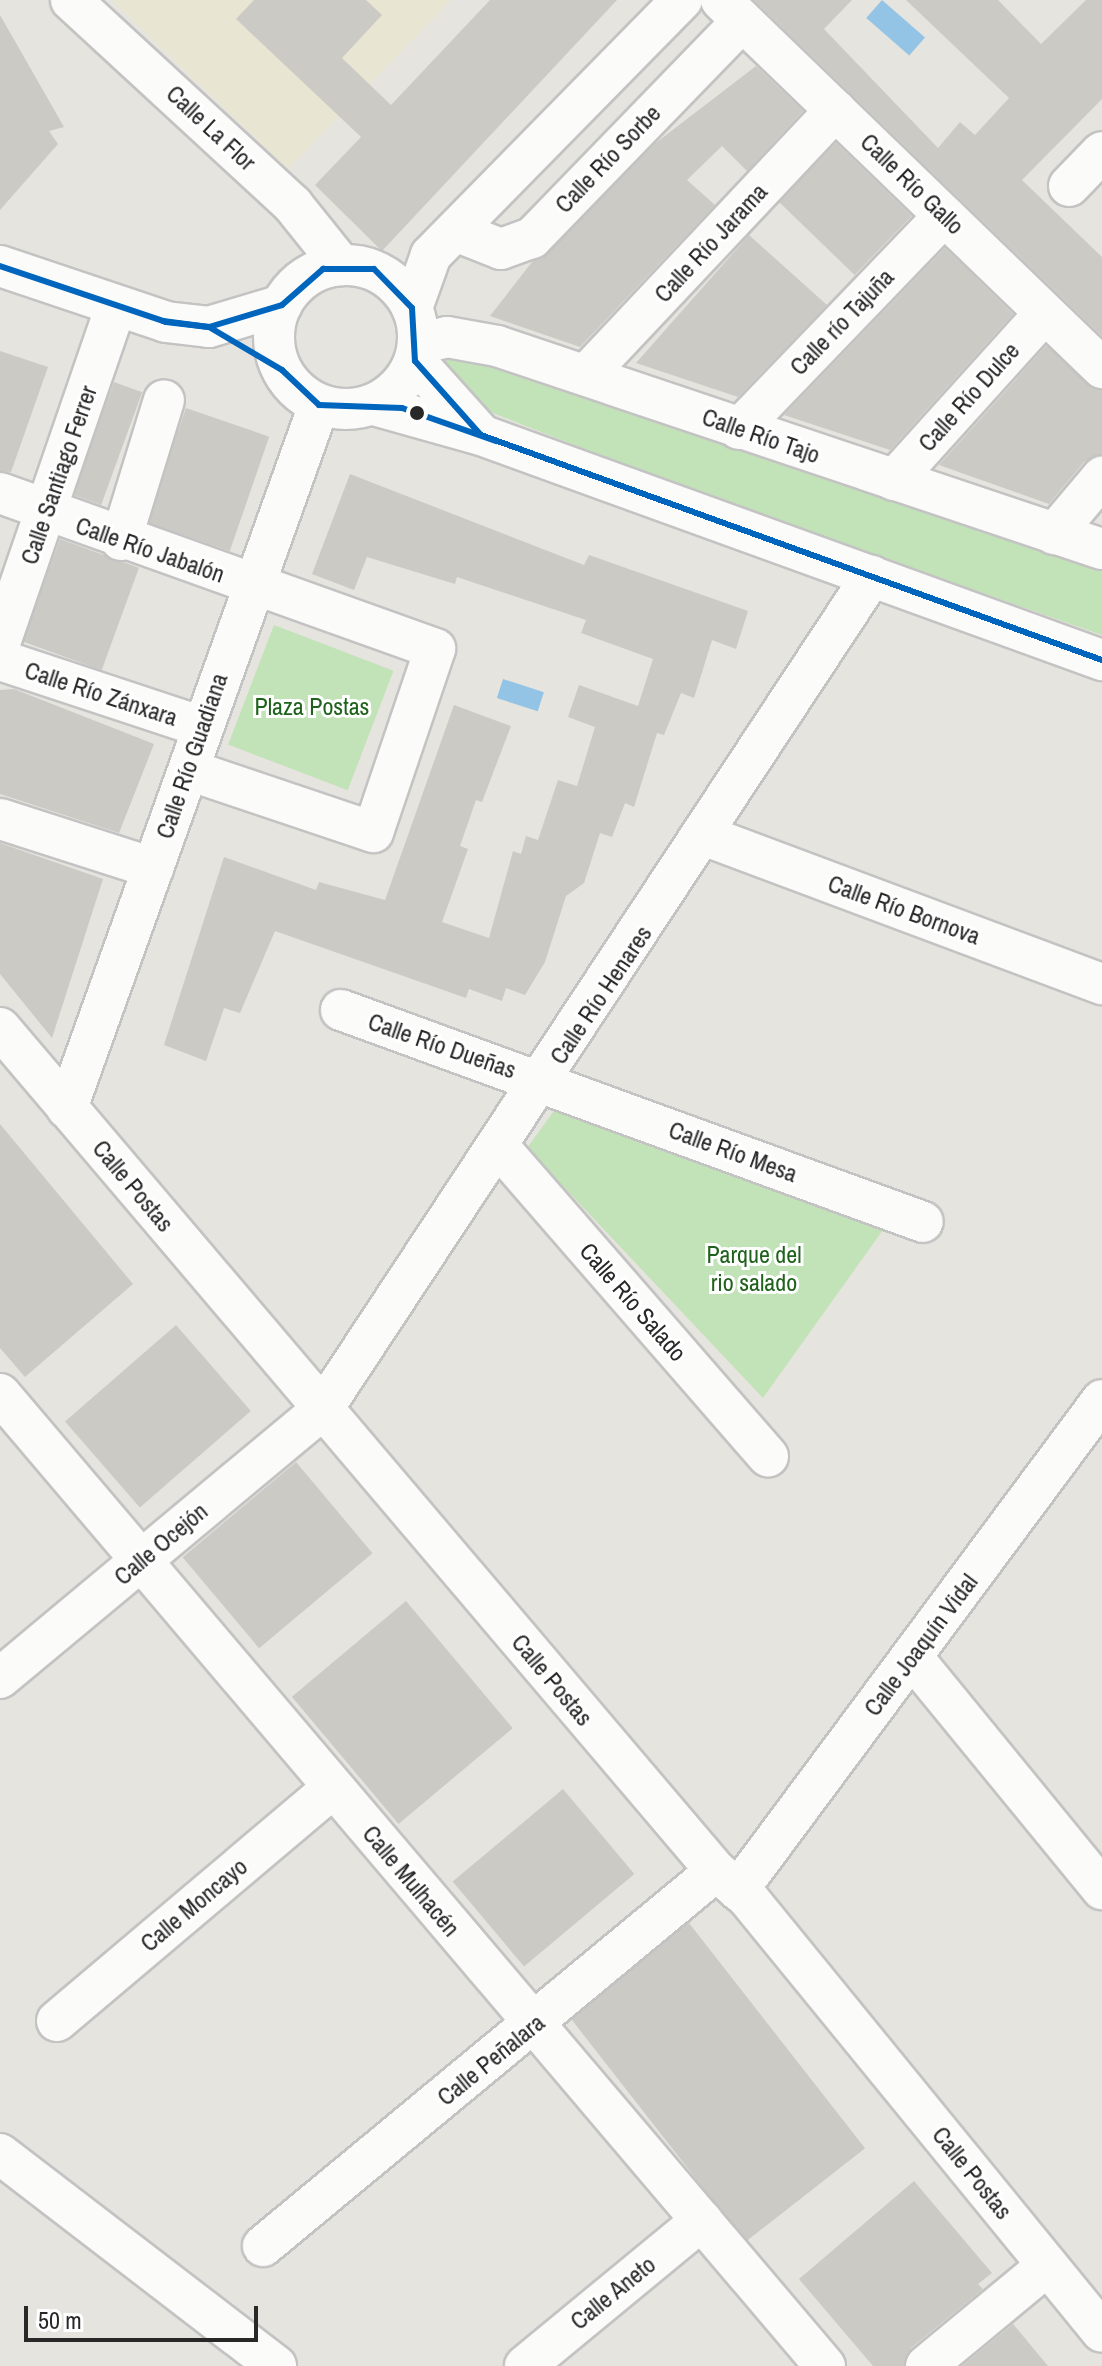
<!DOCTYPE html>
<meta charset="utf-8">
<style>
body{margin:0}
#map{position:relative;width:1102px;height:2366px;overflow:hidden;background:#e6e4de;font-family:"Archivo Narrow",sans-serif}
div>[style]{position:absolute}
.education>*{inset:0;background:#e9e5d3}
.green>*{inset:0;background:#c2e2b8;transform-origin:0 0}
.water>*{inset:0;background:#93c4e6;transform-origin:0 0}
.building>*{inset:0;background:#cbcac5;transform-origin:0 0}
.roads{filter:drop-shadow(2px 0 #c4c3c3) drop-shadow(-2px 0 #c4c3c3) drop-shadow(0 2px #c4c3c3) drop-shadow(0 -2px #c4c3c3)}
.minor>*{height:40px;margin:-20px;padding:0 20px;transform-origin:20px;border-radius:20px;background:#fbfbfa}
.minor>.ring{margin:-20px;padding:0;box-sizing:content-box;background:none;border:40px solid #fbfbfa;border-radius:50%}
.bus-1>*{height:6px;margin:-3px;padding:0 3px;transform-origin:3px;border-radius:3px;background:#0065bd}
.dots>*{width:22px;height:22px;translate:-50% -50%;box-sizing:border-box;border:4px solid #fff;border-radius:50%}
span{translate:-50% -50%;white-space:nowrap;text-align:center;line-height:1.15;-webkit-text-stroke:6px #fff;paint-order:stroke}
.street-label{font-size:24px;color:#282828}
.park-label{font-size:24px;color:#1f621b}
.scale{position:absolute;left:24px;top:2306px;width:234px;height:36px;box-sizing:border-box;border:4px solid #282828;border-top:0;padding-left:10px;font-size:24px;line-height:28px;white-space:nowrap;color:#282828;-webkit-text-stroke:6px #fff;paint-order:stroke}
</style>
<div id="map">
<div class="education">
<i style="clip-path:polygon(111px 0,451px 0,288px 169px)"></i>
</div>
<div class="green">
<i style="clip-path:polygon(463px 343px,1102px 556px,1102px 635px,689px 490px,470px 404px,442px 358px)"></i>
<i style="left:274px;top:625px;width:128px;height:128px;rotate:21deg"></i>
<i style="clip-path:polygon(556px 1108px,883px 1230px,763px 1398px,527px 1148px)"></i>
</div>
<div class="water">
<i style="left:882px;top:0;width:57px;height:24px;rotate:41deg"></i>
<i style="left:503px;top:679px;width:43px;height:20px;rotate:18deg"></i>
</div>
<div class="building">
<i style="clip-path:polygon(254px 0,366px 0,382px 15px,342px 58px,391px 105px,490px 0,617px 0,382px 251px,315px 185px,361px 137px,236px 19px)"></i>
<i style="clip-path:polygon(754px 0,852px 0,824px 29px,938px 148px,960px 122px,975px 135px,1009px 98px,906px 0,998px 0,1041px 44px,1086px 0,1102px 0,1102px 99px,1022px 180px,1102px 257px,1102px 336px)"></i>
<i style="clip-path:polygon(0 15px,64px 127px,49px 131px,58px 144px,0 210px)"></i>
<i style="clip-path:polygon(756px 66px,803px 111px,747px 171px,722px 146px,687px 180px,715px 205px,580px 347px,490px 316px,532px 262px,657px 142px)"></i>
<i style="left:836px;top:143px;width:105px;height:82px;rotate:44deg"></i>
<i style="clip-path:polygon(749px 235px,827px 305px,738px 397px,636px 363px)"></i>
<i style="clip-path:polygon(945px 248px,1013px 314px,890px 450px,784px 415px)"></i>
<i style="clip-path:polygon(1046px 346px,1102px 390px,1102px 455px,1084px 462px,1049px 504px,939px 465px)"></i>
<i style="clip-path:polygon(0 351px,48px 367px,11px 472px,0 471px)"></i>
<i style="left:114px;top:382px;width:30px;height:120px;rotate:20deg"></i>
<i style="left:186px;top:408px;width:88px;height:121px;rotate:19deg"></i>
<i style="clip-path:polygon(350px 474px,584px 565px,589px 555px,748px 611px,736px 649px,712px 640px,694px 698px,681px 693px,664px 735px,657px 733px,634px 807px,625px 803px,612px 837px,600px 833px,584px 883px,566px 896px,545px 962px,525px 995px,506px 988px,502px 1001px,469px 989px,466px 998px,275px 931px,240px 1013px,224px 1008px,206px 1061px,164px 1045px,224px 857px,316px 890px,319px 882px,385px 900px,454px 705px,511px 726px,482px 802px,476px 800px,460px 846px,468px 849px,442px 922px,489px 938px,513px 851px,521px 854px,526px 836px,538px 840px,558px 780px,577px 786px,595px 727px,568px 717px,579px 685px,638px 706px,653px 659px,581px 633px,586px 620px,457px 577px,455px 584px,367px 557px,354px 590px,312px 574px)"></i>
<i style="left:60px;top:539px;width:84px;height:109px;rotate:20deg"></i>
<i style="clip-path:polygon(14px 689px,154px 744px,119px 833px,0 794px,0 690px)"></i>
<i style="clip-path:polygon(0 843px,103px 879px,52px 1038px,0 974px)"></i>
<i style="clip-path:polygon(0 1124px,133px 1284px,25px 1377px,0 1348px)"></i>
<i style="left:176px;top:1325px;width:114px;height:147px;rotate:49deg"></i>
<i style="left:296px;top:1462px;width:119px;height:148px;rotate:50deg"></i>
<i style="left:406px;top:1601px;width:166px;height:149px;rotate:50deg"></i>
<i style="left:563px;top:1789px;width:111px;height:144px;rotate:50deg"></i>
<i style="left:689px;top:1923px;width:286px;height:152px;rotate:52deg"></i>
<i style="clip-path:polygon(914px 2181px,992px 2273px,978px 2284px,983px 2289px,911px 2348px,904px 2366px,873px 2366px,799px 2279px)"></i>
<i style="clip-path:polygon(1013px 2324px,1048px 2366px,962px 2366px)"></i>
</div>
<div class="roads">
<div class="minor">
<i style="left:71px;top:0;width:302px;rotate:42.7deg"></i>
<i style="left:293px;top:205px;width:77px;rotate:51.3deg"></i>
<i style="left:721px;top:0;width:530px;rotate:44.01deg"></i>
<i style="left:1069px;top:186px;width:47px;rotate:-45.9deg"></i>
<i style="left:455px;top:231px;width:49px;rotate:21.4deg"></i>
<i style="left:501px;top:249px;width:33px;rotate:-20deg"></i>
<i style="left:532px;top:238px;width:302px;rotate:-45.9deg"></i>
<i class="ring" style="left:274px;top:265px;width:104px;height:104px"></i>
<i style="left:0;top:266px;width:175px;rotate:18.6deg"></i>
<i style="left:166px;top:322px;width:43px;rotate:6.6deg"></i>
<i style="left:209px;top:327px;width:76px;rotate:-16.8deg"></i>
<i style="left:412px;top:308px;width:56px;rotate:-70.3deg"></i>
<i style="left:431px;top:255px;width:358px;rotate:-45.5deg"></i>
<i style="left:419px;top:344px;width:29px;rotate:-14deg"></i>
<i style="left:447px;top:337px;width:51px;rotate:10.2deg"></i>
<i style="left:497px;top:346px;width:638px;rotate:18.55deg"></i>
<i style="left:415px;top:361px;width:96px;rotate:48deg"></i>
<i style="left:586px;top:375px;width:364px;rotate:-46.7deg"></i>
<i style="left:374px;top:405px;width:111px;rotate:15.7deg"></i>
<i style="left:481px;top:435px;width:661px;rotate:19.92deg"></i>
<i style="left:739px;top:429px;width:296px;rotate:-46.1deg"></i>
<i style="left:894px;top:480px;width:224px;rotate:-47.9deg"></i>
<i style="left:0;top:493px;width:462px;rotate:19.7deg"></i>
<i style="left:435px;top:649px;width:193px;rotate:108.7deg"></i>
<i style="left:373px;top:832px;width:194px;rotate:-161.4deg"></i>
<i style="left:1054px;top:534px;width:75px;rotate:-49.9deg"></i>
<i style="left:121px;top:540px;width:146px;rotate:-72.9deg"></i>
<i style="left:0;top:643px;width:355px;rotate:-71deg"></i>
<i style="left:0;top:660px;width:213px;rotate:18.3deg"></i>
<i style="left:0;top:819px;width:161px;rotate:17.8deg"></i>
<i style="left:706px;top:836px;width:423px;rotate:20.5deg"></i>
<i style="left:341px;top:1010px;width:619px;rotate:20.01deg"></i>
<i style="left:0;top:1028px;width:1106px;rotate:49.66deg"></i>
<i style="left:716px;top:1871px;width:40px;rotate:40deg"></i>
<i style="left:747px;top:1897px;width:561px;rotate:50.78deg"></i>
<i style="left:67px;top:1108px;width:747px;rotate:-70.28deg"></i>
<i style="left:499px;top:1147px;width:410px;rotate:49deg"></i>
<i style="left:0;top:1394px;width:1275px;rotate:49.68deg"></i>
<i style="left:912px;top:1657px;width:300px;rotate:50.7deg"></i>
<i style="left:0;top:1678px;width:419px;rotate:-39.8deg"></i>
<i style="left:322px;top:1410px;width:999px;rotate:-56.6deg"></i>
<i style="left:738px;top:1890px;width:610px;rotate:-53.39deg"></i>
<i style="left:57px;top:2021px;width:360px;rotate:-40.2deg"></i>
<i style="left:0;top:2154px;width:348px;rotate:37.5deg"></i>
<i style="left:263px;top:2246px;width:588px;rotate:-39.62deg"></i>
<i style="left:525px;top:2366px;width:229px;rotate:-39.5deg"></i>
<i style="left:926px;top:2366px;width:157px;rotate:-39.6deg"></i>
</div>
</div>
<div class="bus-1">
<i style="left:0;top:266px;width:175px;rotate:18.6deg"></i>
<i style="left:166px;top:322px;width:43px;rotate:6.6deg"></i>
<i style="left:209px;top:327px;width:76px;rotate:-16.8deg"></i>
<i style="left:282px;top:305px;width:55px;rotate:-41.3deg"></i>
<i style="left:323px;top:269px;width:51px"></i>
<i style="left:374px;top:269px;width:54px;rotate:45.7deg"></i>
<i style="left:412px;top:308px;width:53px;rotate:86.8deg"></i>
<i style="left:415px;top:361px;width:99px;rotate:48.3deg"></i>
<i style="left:481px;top:435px;width:661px;rotate:19.92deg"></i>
<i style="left:163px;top:321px;width:46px;rotate:7.4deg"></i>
<i style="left:209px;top:327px;width:85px;rotate:30.5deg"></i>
<i style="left:282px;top:370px;width:51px;rotate:43.4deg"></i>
<i style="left:319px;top:405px;width:83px;rotate:2.1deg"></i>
<i style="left:402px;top:408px;width:100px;rotate:19.3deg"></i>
</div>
<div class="dots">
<i style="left:417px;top:413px;background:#282828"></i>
</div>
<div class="street-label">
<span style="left:211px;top:128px;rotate:43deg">Calle La Flor</span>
<span style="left:608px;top:159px;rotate:-46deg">Calle Río Sorbe</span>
<span style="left:912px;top:184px;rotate:44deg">Calle Río Gallo</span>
<span style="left:711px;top:243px;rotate:-47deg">Calle Río Jarama</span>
<span style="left:842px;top:322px;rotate:-46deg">Calle río Tajuña</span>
<span style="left:969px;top:397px;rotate:-48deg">Calle Río Dulce</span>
<span style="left:761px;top:436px;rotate:19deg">Calle Río Tajo</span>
<span style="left:59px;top:475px;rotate:-71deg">Calle Santiago Ferrer</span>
<span style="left:150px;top:550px;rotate:19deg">Calle Río Jabalón</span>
<span style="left:101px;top:694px;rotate:18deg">Calle Río Zánxara</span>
<span style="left:192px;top:756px;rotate:-71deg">Calle Río Guadiana</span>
<span style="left:904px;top:910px;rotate:20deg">Calle Río Bornova</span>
<span style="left:601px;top:995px;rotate:-56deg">Calle Río Henares</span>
<span style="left:442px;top:1046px;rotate:19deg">Calle Río Dueñas</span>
<span style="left:733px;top:1152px;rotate:20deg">Calle Río Mesa</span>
<span style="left:133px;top:1186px;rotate:50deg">Calle Postas</span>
<span style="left:633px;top:1302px;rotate:49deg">Calle Río Salado</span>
<span style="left:161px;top:1544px;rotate:-40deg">Calle Ocejón</span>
<span style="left:921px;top:1645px;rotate:-53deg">Calle Joaquín Vidal</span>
<span style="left:552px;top:1680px;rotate:50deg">Calle Postas</span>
<span style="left:411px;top:1881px;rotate:50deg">Calle Mulhacén</span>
<span style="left:194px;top:1905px;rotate:-40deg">Calle Moncayo</span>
<span style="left:491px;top:2060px;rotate:-39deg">Calle Peñalara</span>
<span style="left:972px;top:2173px;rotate:51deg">Calle Postas</span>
<span style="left:613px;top:2293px;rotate:-39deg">Calle Aneto</span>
</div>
<div class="park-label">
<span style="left:312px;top:707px">Plaza Postas</span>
<span style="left:754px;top:1269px">Parque del<br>rio salado</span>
</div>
<div class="scale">50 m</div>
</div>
